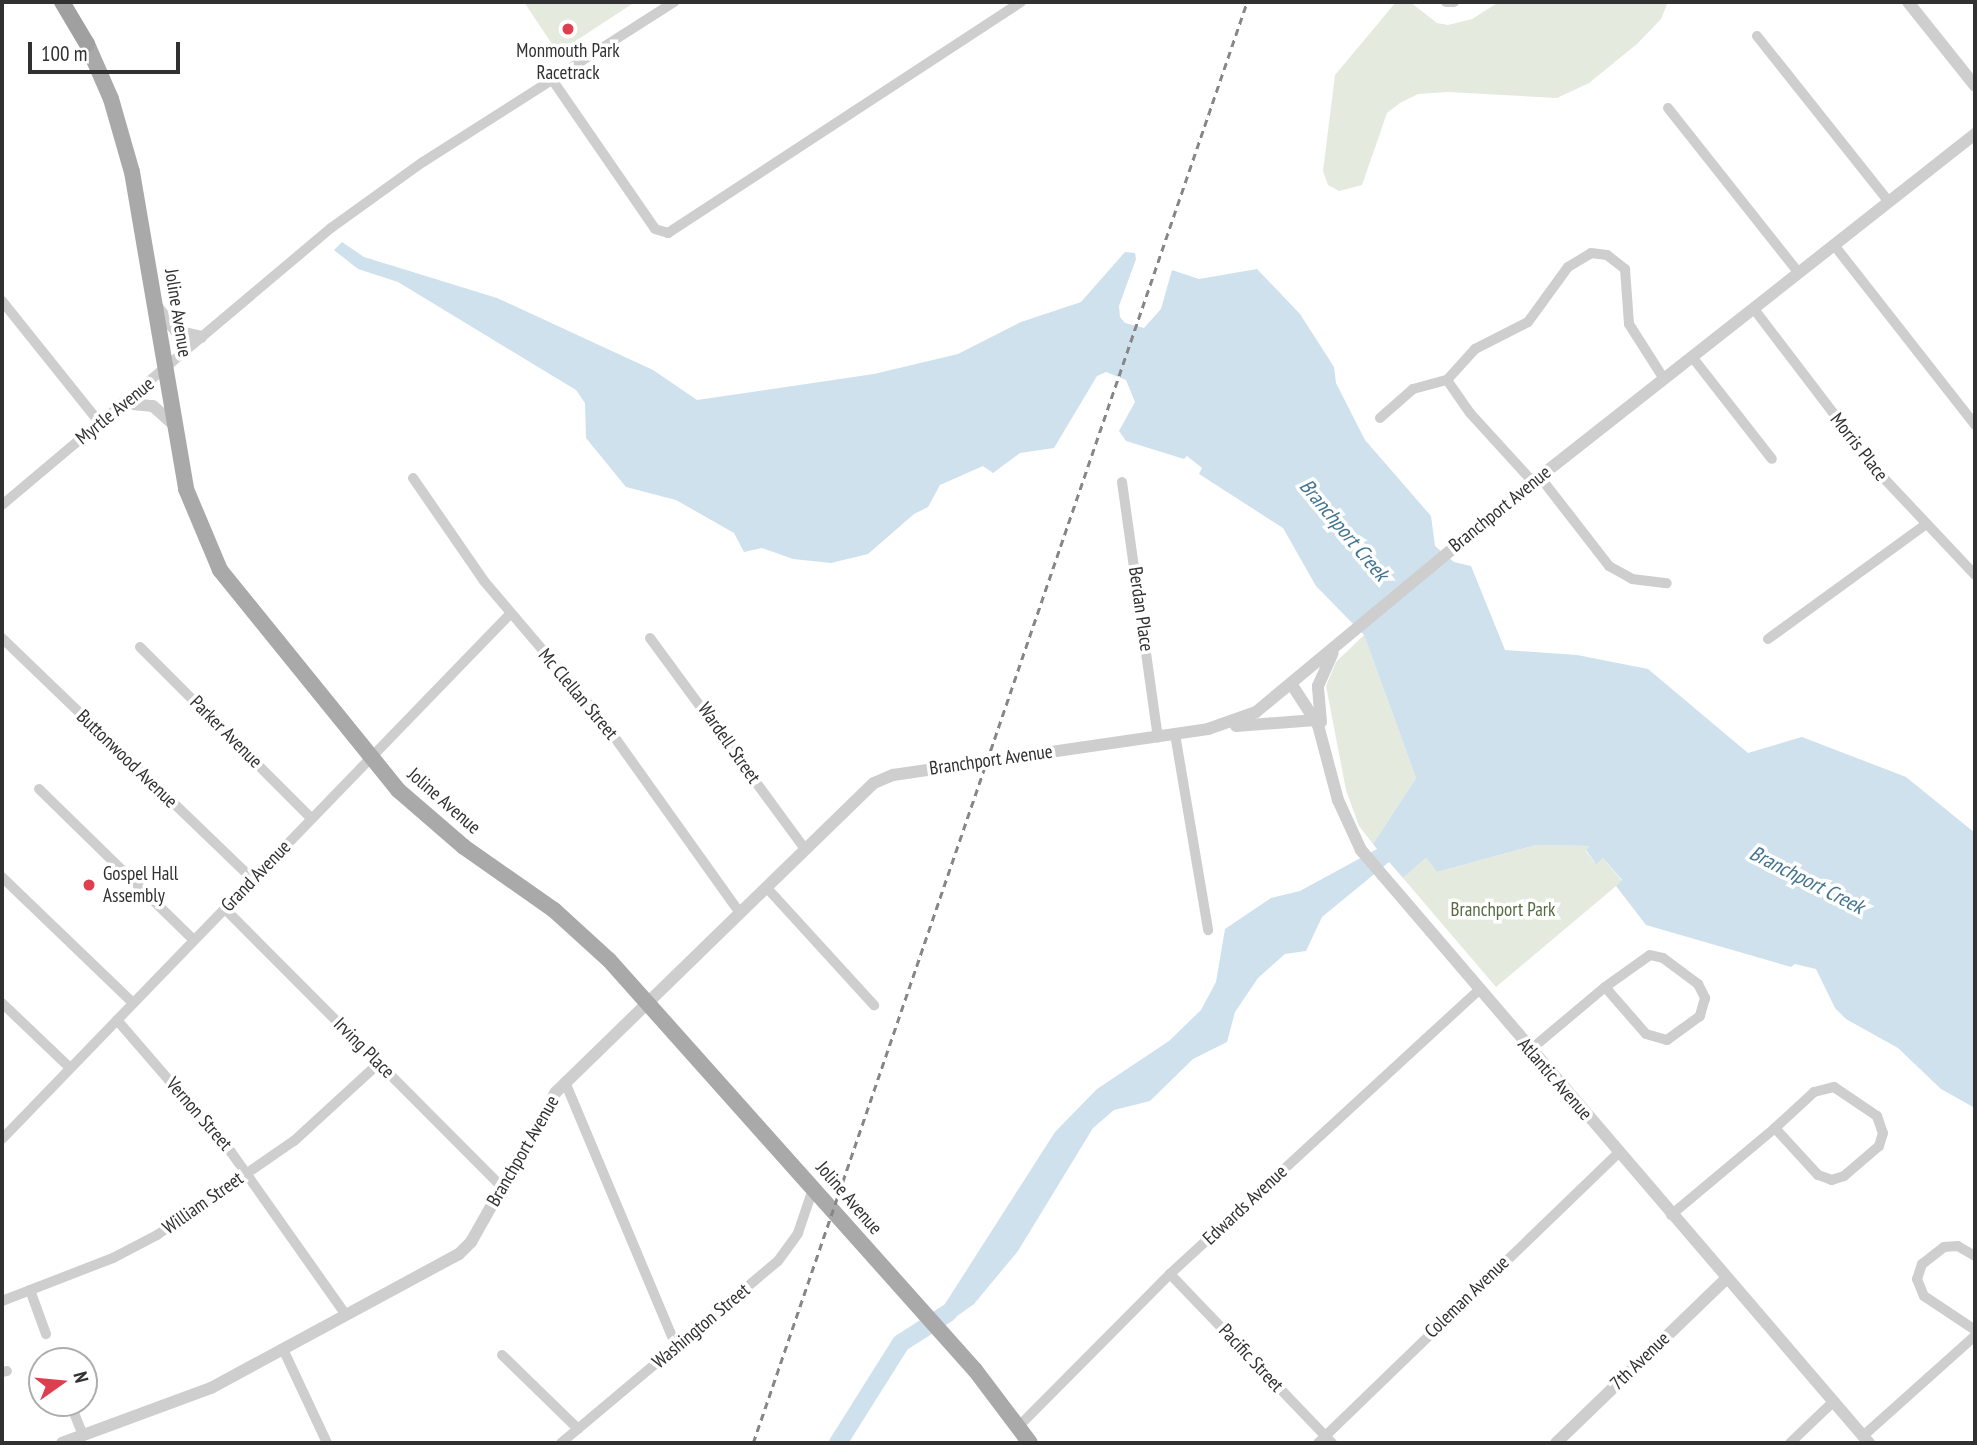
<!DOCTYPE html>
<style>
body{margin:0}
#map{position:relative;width:1977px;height:1445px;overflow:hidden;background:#fff;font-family:"PT Sans Narrow",sans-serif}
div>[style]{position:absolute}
.green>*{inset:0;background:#e5eade}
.water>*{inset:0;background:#cee1ec}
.river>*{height:18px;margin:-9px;padding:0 9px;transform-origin:9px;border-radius:9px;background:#cee1ec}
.minor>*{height:10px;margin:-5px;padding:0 5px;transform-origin:5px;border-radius:5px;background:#cecece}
.tertiary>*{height:12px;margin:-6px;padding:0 6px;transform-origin:6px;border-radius:6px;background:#cecece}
.primary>*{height:16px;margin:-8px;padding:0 8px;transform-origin:8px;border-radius:8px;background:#a9a9a9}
.trunk>*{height:16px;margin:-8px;padding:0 8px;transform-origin:8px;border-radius:8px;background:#a0a0a0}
.rail>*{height:2.5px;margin-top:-1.25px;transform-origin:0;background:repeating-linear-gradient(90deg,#868686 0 7px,transparent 0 12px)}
.dots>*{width:19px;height:19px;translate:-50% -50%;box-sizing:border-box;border:4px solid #fff;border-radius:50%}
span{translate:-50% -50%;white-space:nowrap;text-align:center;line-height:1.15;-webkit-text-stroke:7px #fff;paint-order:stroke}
.poi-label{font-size:19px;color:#313131}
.left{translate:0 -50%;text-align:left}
.street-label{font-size:19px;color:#313131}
.park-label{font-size:19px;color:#566c40}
.water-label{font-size:21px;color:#427491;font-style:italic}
.frame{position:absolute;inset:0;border:4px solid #313131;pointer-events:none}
.north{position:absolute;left:28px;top:1347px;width:70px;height:70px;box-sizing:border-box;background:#fff;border:2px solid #adadad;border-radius:50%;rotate:75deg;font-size:19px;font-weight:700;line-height:28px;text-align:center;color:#313131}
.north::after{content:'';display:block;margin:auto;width:24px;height:32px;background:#de3e4e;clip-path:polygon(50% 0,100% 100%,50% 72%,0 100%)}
.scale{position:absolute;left:28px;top:42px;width:152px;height:32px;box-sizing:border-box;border:4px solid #313131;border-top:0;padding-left:9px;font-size:21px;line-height:24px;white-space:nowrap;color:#313131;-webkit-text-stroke:5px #fff;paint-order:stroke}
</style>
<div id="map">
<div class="green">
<i style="clip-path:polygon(524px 2px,635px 2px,565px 48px,552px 44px)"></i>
<i style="clip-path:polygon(1396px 2px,1410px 2px,1437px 23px,1448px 25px,1472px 19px,1499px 2px,1668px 2px,1661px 19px,1637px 44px,1589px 83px,1557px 98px,1448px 92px,1418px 94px,1400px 103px,1387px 113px,1362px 185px,1339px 191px,1328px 185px,1323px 171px,1335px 75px)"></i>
<i style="clip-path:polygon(1364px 635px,1416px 778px,1373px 844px,1359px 826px,1346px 790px,1326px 686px,1336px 662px)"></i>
<i style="clip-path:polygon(1536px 845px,1591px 846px,1586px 851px,1595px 863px,1603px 858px,1622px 881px,1496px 987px,1403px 878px,1426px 858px,1437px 872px)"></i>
</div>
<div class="water">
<i style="clip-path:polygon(342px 242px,364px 257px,497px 298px,653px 370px,697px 400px,874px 374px,958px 354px,1021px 322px,1081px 302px,1125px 252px,1135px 253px,1136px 259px,1119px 306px,1120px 317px,1125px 323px,1144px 328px,1161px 309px,1172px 270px,1199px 279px,1257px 269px,1300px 314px,1334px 367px,1336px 383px,1365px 440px,1431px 516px,1435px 546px,1454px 562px,1471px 566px,1505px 650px,1577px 655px,1648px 669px,1748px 753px,1802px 737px,1906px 777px,1975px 833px,1975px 1108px,1941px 1089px,1898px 1048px,1846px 1019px,1835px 1008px,1816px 969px,1795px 964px,1791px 967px,1646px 925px,1616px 886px,1622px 880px,1603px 858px,1596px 864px,1586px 850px,1590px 846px,1536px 845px,1437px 872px,1426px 858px,1403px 878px,1389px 862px,1322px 917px,1306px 951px,1285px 954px,1258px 978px,1235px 1012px,1227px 1042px,1193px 1059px,1150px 1101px,1114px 1110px,1093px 1128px,1018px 1251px,974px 1304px,953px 1319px,943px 1307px,1055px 1132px,1097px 1089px,1169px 1041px,1201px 1010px,1216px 982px,1225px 929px,1271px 898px,1300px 891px,1377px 849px,1373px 844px,1416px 778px,1364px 635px,1316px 586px,1283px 528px,1199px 474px,1202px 468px,1187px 456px,1184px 459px,1126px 441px,1119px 431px,1135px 402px,1126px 380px,1106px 372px,1097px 376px,1054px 448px,1020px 453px,993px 473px,983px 466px,940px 485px,928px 507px,914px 514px,868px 554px,831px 563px,793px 559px,762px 548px,744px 552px,734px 533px,676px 500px,626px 487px,586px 438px,585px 403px,576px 390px,398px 282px,358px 269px,334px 250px)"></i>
</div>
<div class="river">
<i style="left:838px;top:1443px;width:118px;rotate:-57.8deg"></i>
<i style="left:901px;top:1343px;width:56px;rotate:-32.6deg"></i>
</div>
<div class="minor">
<i style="left:1446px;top:2px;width:8px"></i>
<i style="left:1757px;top:36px;width:212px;rotate:51.5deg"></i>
<i style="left:551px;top:78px;width:183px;rotate:55.4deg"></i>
<i style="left:655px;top:229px;width:14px;rotate:17deg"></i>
<i style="left:668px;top:233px;width:422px;rotate:-33.2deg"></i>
<i style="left:1668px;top:108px;width:211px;rotate:51.6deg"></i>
<i style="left:1834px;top:245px;width:229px;rotate:51.9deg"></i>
<i style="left:2px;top:301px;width:155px;rotate:51.3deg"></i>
<i style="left:1754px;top:309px;width:205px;rotate:52.7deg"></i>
<i style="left:1878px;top:472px;width:141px;rotate:46.7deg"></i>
<i style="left:1693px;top:358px;width:128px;rotate:52deg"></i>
<i style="left:1447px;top:380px;width:42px;rotate:-47.9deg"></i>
<i style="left:1475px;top:349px;width:59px;rotate:-27deg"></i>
<i style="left:1528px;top:322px;width:68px;rotate:-54deg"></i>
<i style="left:1568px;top:267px;width:27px;rotate:-31deg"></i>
<i style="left:1591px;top:253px;width:16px;rotate:7deg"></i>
<i style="left:1607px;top:255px;width:23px;rotate:38deg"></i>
<i style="left:1625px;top:269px;width:55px;rotate:85.8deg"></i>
<i style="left:1629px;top:324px;width:65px;rotate:57.5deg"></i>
<i style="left:1380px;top:418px;width:44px;rotate:-41.3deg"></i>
<i style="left:1413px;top:389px;width:35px;rotate:-15deg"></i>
<i style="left:1447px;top:380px;width:40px;rotate:55.1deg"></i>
<i style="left:1470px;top:413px;width:93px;rotate:47.6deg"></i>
<i style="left:1540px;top:477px;width:113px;rotate:52.2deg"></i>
<i style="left:1609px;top:566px;width:26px;rotate:29deg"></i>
<i style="left:1632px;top:579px;width:35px;rotate:7deg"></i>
<i style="left:413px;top:478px;width:125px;rotate:55.4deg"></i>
<i style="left:484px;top:581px;width:184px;rotate:49.6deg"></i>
<i style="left:603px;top:721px;width:236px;rotate:54.5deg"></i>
<i style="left:1122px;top:482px;width:258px;rotate:82deg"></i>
<i style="left:2px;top:505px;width:430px;rotate:-40.1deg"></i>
<i style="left:331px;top:228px;width:113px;rotate:-35.7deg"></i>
<i style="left:423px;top:162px;width:298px;rotate:-32.5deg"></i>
<i style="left:2px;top:638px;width:347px;rotate:43.9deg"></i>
<i style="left:650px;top:638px;width:262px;rotate:53.7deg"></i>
<i style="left:1768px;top:639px;width:194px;rotate:-36deg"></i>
<i style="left:140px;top:647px;width:242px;rotate:45deg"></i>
<i style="left:1175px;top:734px;width:199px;rotate:80.4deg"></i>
<i style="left:39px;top:789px;width:216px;rotate:44.3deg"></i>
<i style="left:2px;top:877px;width:182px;rotate:43.9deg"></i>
<i style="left:767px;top:888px;width:159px;rotate:47.6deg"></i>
<i style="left:225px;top:909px;width:392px;rotate:45.1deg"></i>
<i style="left:1650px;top:955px;width:13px;rotate:13deg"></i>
<i style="left:1663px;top:958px;width:44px;rotate:36.6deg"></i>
<i style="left:1698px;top:984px;width:16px;rotate:63deg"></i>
<i style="left:1705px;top:998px;width:19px;rotate:106deg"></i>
<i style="left:1700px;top:1016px;width:41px;rotate:144deg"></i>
<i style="left:1667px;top:1040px;width:22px;rotate:-164deg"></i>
<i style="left:1646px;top:1034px;width:62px;rotate:-131.1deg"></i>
<i style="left:1605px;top:987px;width:55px;rotate:-35.4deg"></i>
<i style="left:2px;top:1003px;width:94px;rotate:43.7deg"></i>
<i style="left:117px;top:1020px;width:174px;rotate:49.2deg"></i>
<i style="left:231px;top:1152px;width:199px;rotate:54.8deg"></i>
<i style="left:1530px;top:1050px;width:98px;rotate:-40deg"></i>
<i style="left:565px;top:1082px;width:289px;rotate:67.2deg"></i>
<i style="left:1834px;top:1087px;width:52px;rotate:34deg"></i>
<i style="left:1877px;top:1116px;width:18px;rotate:71deg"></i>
<i style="left:1883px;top:1133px;width:14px;rotate:107deg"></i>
<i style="left:1879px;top:1146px;width:46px;rotate:139.4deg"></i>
<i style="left:1844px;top:1176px;width:13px;rotate:162deg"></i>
<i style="left:1832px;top:1180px;width:15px;rotate:-160deg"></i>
<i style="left:1818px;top:1175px;width:64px;rotate:-132.5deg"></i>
<i style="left:1775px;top:1128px;width:53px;rotate:-42.7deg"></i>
<i style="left:1814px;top:1092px;width:21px;rotate:-14deg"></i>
<i style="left:2px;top:1139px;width:731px;rotate:-45.94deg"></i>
<i style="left:1671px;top:1215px;width:136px;rotate:-39.9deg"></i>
<i style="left:1975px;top:1256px;width:20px;rotate:-150deg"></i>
<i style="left:1958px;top:1246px;width:14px;rotate:176deg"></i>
<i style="left:1944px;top:1247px;width:28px;rotate:142deg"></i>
<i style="left:1922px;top:1264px;width:16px;rotate:108deg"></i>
<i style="left:1917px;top:1279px;width:18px;rotate:68deg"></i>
<i style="left:1924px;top:1296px;width:61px;rotate:33.7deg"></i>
<i style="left:1170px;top:1274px;width:234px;rotate:46.2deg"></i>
<i style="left:30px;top:1290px;width:47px;rotate:70deg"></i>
<i style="left:2px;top:1301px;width:119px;rotate:-21.2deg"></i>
<i style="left:113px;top:1258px;width:50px;rotate:-27.6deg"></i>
<i style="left:157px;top:1235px;width:166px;rotate:-34.5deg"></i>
<i style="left:294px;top:1141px;width:115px;rotate:-42.5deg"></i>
<i style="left:283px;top:1349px;width:104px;rotate:64.9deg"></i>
<i style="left:502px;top:1355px;width:106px;rotate:44.2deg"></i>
<i style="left:56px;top:1361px;width:3px;rotate:-90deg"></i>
<i style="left:2px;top:1372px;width:5px;rotate:-11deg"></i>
<i style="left:70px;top:1403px;width:35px;rotate:68deg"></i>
<i style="left:1018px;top:1427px;width:216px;rotate:-45.2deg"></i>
<i style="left:1170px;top:1274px;width:418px;rotate:-42.6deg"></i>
<i style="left:1863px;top:1436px;width:150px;rotate:-41.8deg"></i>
<i style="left:561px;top:1443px;width:283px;rotate:-40deg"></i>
<i style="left:778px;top:1261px;width:34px;rotate:-54deg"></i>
<i style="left:798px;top:1233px;width:46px;rotate:-71.2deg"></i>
<i style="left:1318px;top:1443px;width:417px;rotate:-44deg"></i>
<i style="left:1790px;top:1443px;width:61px;rotate:-43.7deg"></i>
</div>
<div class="tertiary">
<i style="left:1908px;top:2px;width:107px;rotate:51.4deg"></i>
<i style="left:158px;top:308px;width:29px;rotate:52deg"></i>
<i style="left:176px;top:331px;width:26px;rotate:13deg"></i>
<i style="left:123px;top:403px;width:30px;rotate:6deg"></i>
<i style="left:153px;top:406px;width:28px;rotate:42deg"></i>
<i style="left:1292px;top:685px;width:48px;rotate:57deg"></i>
<i style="left:1318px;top:725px;width:78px;rotate:75.1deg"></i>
<i style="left:1338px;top:800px;width:55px;rotate:65.3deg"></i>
<i style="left:1361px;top:850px;width:781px;rotate:49.41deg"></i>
<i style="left:1321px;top:722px;width:36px;rotate:-95deg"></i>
<i style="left:1318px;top:686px;width:36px;rotate:-66deg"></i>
<i style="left:1236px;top:726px;width:80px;rotate:-4.3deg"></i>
<i style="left:62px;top:1443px;width:159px;rotate:-20.3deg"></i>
<i style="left:211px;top:1388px;width:282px;rotate:-28.4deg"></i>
<i style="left:459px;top:1254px;width:17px;rotate:-45deg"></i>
<i style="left:471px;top:1242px;width:172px;rotate:-60.5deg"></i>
<i style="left:556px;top:1092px;width:443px;rotate:-44.2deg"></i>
<i style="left:874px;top:783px;width:21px;rotate:-23deg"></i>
<i style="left:893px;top:775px;width:318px;rotate:-8.3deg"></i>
<i style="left:1208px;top:729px;width:51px;rotate:-19.5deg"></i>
<i style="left:1256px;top:712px;width:360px;rotate:-39.7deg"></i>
<i style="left:1533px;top:482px;width:563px;rotate:-38.21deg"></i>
<i style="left:1556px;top:1443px;width:236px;rotate:-44deg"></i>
</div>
<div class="primary">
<i style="left:87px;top:44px;width:60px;rotate:66.4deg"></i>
<i style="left:111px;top:99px;width:76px;rotate:74deg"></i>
<i style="left:132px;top:172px;width:322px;rotate:80.3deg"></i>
<i style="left:186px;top:489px;width:88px;rotate:67.2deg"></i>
<i style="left:220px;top:570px;width:283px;rotate:51deg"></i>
<i style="left:398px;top:790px;width:87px;rotate:40.8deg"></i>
<i style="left:464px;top:847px;width:110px;rotate:35deg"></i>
<i style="left:554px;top:910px;width:74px;rotate:42.3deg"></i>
<i style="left:609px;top:960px;width:550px;rotate:48.25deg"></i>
<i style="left:975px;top:1370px;width:91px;rotate:53deg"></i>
</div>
<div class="trunk">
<i style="left:62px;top:2px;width:49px;rotate:59.2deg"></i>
</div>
<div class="rail">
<i style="left:753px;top:1443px;width:1523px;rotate:-71.08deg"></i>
</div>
<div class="dots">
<i style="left:568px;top:29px;background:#de3e4e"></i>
<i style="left:89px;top:885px;background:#de3e4e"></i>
</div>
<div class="poi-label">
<span style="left:568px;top:62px">Monmouth Park<br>Racetrack</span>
<span class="left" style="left:103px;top:885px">Gospel Hall<br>Assembly</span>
</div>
<div class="street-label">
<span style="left:178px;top:313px;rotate:81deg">Joline Avenue</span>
<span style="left:115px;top:411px;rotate:-39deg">Myrtle Avenue</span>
<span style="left:1859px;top:447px;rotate:52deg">Morris Place</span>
<span style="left:1500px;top:509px;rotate:-39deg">Branchport Avenue</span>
<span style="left:1141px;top:609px;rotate:82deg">Berdan Place</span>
<span style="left:578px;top:694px;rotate:50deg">Mc Clellan Street</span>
<span style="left:226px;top:732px;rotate:45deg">Parker Avenue</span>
<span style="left:729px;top:743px;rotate:55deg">Wardell Street</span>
<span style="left:127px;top:759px;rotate:44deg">Buttonwood Avenue</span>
<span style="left:991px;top:760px;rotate:-8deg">Branchport Avenue</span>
<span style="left:444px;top:801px;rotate:41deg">Joline Avenue</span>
<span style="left:256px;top:876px;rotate:-46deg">Grand Avenue</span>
<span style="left:364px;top:1048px;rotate:45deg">Irving Place</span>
<span style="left:1555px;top:1079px;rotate:49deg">Atlantic Avenue</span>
<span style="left:199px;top:1114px;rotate:49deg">Vernon Street</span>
<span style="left:523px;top:1151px;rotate:-60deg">Branchport Avenue</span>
<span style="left:849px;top:1198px;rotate:49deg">Joline Avenue</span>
<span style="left:203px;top:1203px;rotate:-35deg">William Street</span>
<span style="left:1245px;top:1205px;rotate:-43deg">Edwards Avenue</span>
<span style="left:1467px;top:1297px;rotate:-44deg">Coleman Avenue</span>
<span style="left:701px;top:1326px;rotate:-40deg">Washington Street</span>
<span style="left:1251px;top:1358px;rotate:47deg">Pacific Street</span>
<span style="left:1640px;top:1361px;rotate:-44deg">7th Avenue</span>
</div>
<div class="park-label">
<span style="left:1503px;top:910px">Branchport Park</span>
</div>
<div class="water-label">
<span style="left:1344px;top:530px;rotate:50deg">Branchport Creek</span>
<span style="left:1807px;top:880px;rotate:27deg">Branchport Creek</span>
</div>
<div class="frame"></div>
<div class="north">N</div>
<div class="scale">100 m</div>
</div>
